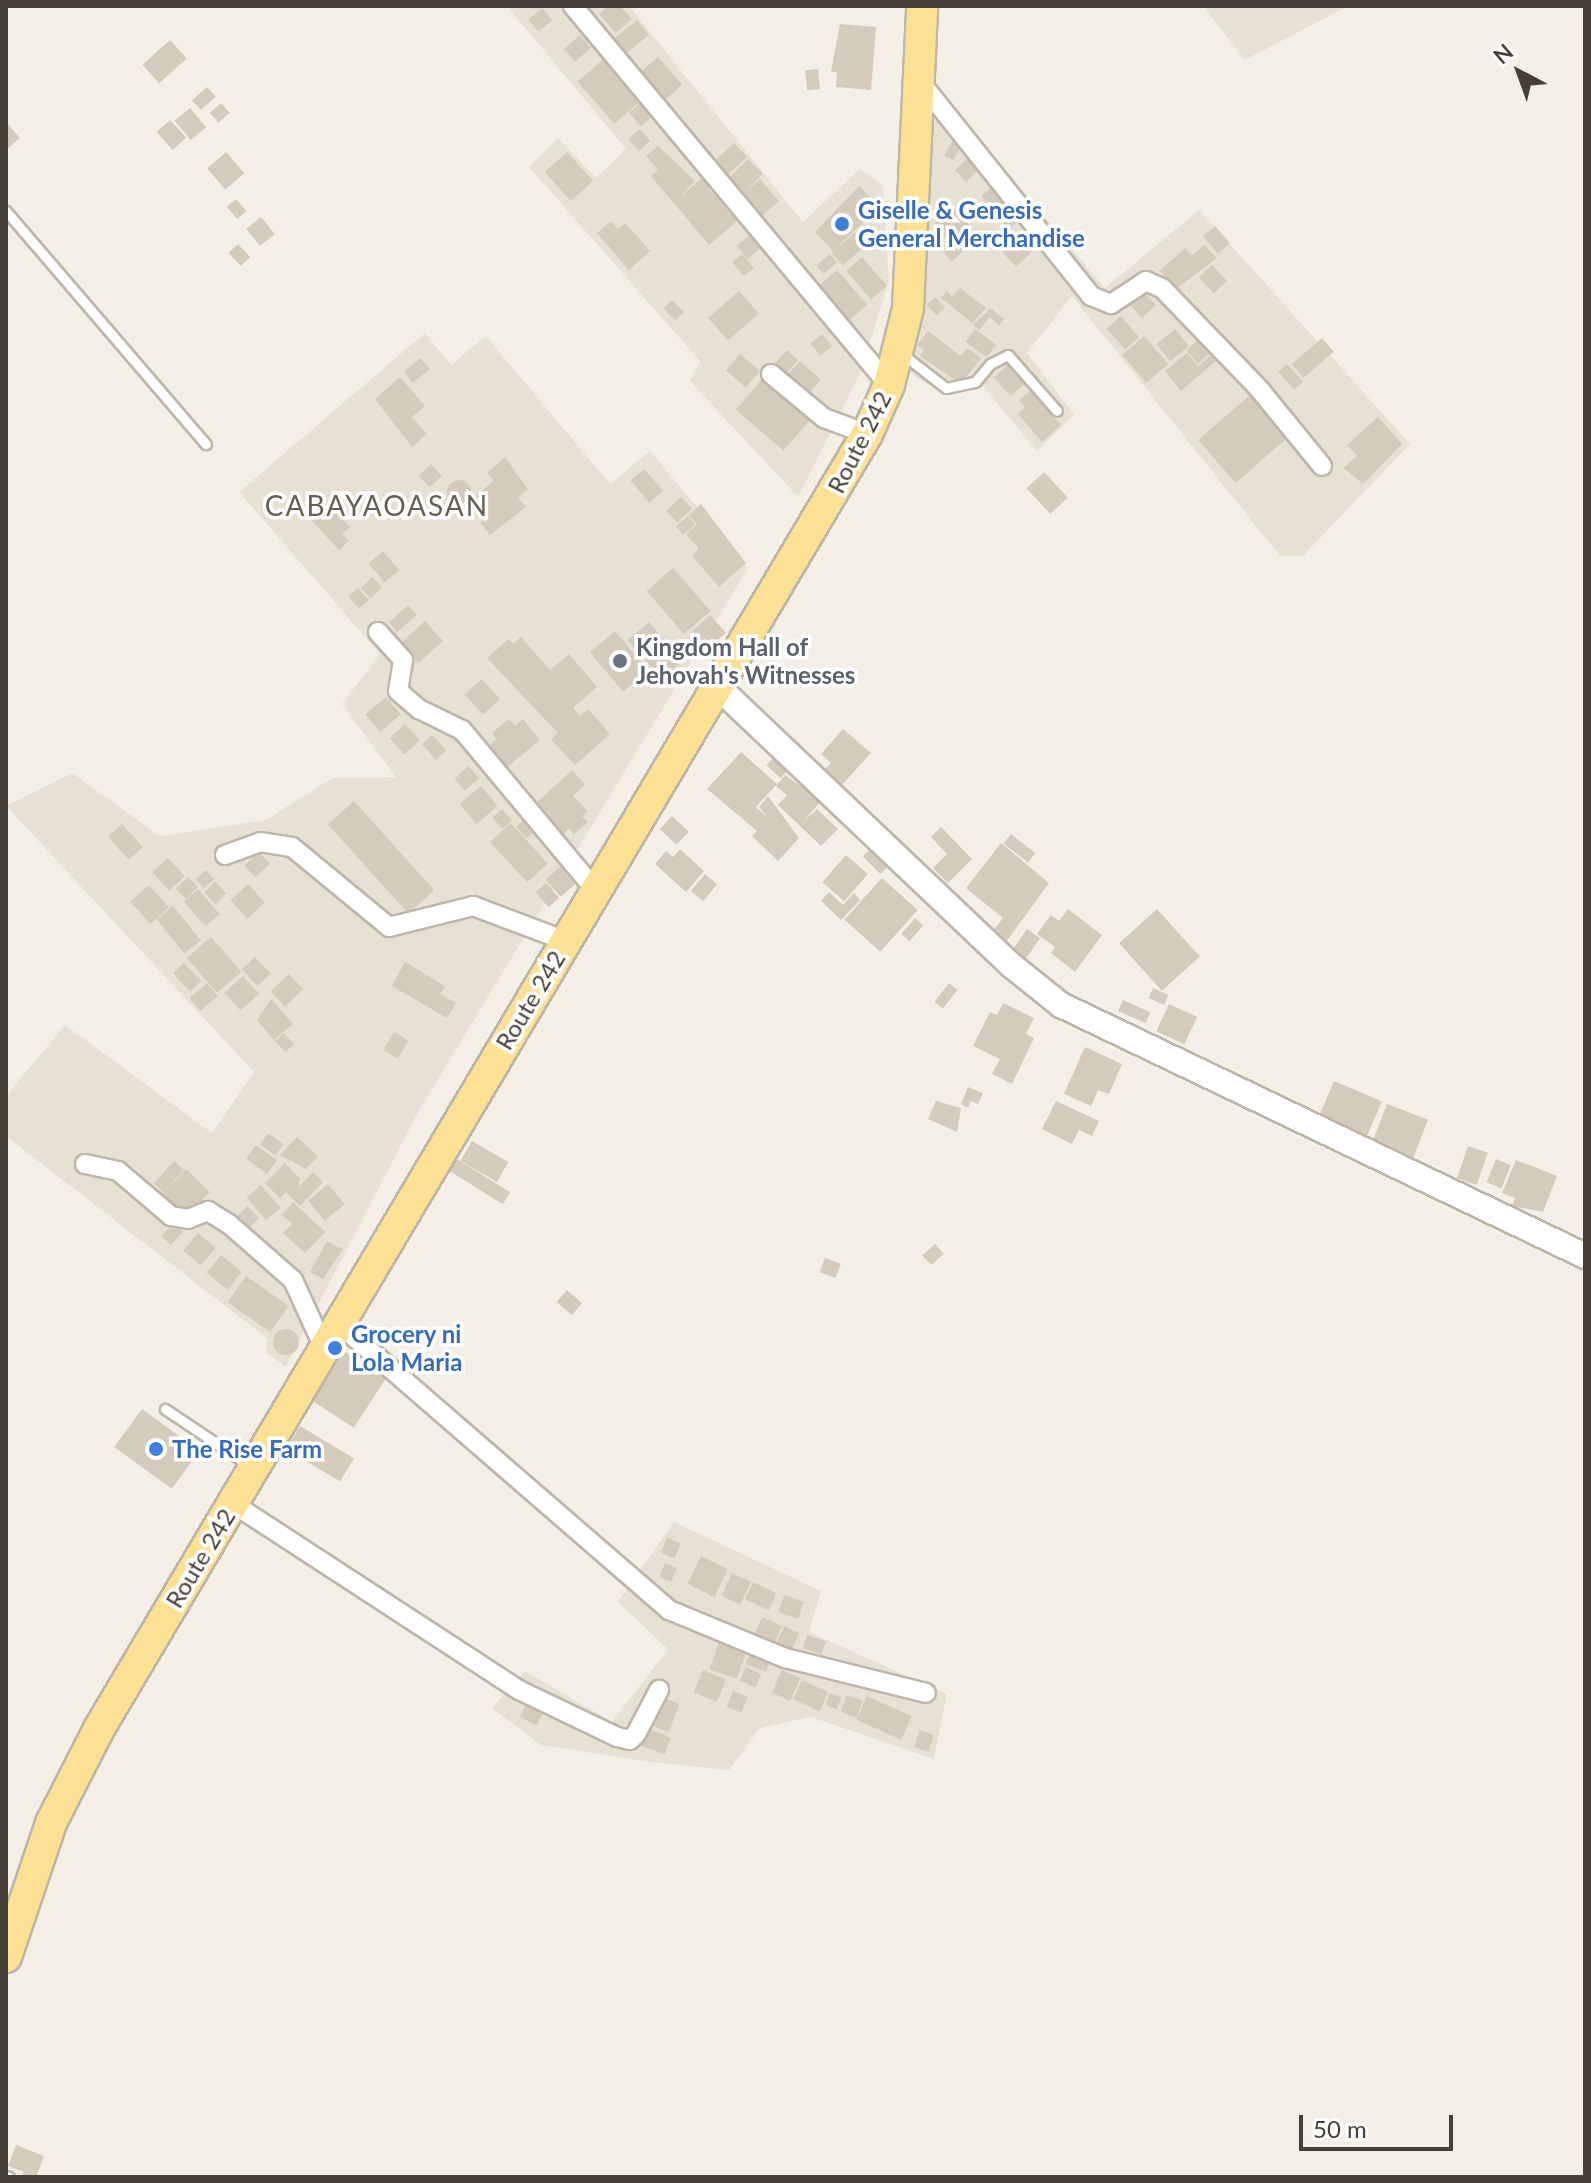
<!DOCTYPE html>
<style>
body{margin:0}
#map{position:relative;width:1591px;height:2183px;overflow:hidden;background:#f3efe6;font-family:Lato,sans-serif}
div>[style]{position:absolute}
.residential>*{inset:0;background:#e7e1d4}
.building>*{inset:0;background:#d4cbbc;transform-origin:0 0}
.round{border-radius:50%}
.roads{filter:drop-shadow(2px 0 #beb7a9) drop-shadow(-2px 0 #beb7a9) drop-shadow(0 2px #beb7a9) drop-shadow(0 -2px #beb7a9)}
.service>*{height:9px;margin:-4.5px;padding:0 4.5px;transform-origin:4.5px;border-radius:4.5px;background:#fff}
.minor>*{height:18px;margin:-9px;padding:0 9px;transform-origin:9px;border-radius:9px;background:#fff}
.tertiary>*{height:24px;margin:-12px;padding:0 12px;transform-origin:12px;border-radius:12px;background:#fff}
.primary>*{height:30px;margin:-15px;padding:0 15px;transform-origin:15px;border-radius:15px;background:#fce195}
.dots>*{width:22px;height:22px;translate:-50% -50%;box-sizing:border-box;border:4px solid #fff;border-radius:50%}
span{translate:-50% -50%;white-space:nowrap;text-align:center;line-height:1.15;-webkit-text-stroke:7px #fff;paint-order:stroke}
.shop-label{font-size:24px;color:#366cbe;font-weight:700}
.left{translate:0 -50%;text-align:left}
.street-label{font-size:24px;color:#453f35}
.worship-label{font-size:24px;color:#5b616d;font-weight:700}
.quarter-label{font-size:28px;color:#685e4d;letter-spacing:2px}
.frame{position:absolute;inset:0;border:8px solid #453f35;pointer-events:none}
.north{position:absolute;left:1479px;top:32px;width:80px;height:80px;-webkit-text-stroke:6px #fff;paint-order:stroke;rotate:319deg;font-size:22px;font-weight:700;line-height:32px;text-align:center;color:#453f35}
.north::after{content:'';display:block;margin:auto;width:28px;height:36px;background:#453f35;clip-path:polygon(50% 0,100% 100%,50% 72%,0 100%)}
.scale{position:absolute;left:1299px;top:2115px;width:154px;height:36px;box-sizing:border-box;border:4px solid #453f35;border-top:0;padding-left:10px;font-size:24px;line-height:28px;white-space:nowrap;color:#453f35;-webkit-text-stroke:6px #fff;paint-order:stroke}
</style>
<div id="map">
<div class="residential">
<i style="clip-path:polygon(507px 6px,629px 6px,803px 222px,860px 169px,883px 186px,889px 281px,860px 374px,798px 497px,690px 381px,700px 361px,529px 167px,558px 138px,596px 178px,626px 149px)"></i>
<i style="clip-path:polygon(1203px 6px,1348px 6px,1245px 60px)"></i>
<i style="clip-path:polygon(939px 92px,1105px 288px,1199px 210px,1410px 444px,1303px 556px,1280px 556px,1072px 296px,1027px 353px,1074px 415px,1037px 451px,983px 386px,941px 393px,904px 369px)"></i>
<i style="clip-path:polygon(425px 333px,451px 365px,486px 336px,610px 484px,650px 451px,748px 568px,417px 1114px,286px 1367px,266px 1352px,268px 1339px,6px 1136px,6px 1096px,65px 1025px,212px 1133px,254px 1072px,6px 806px,72px 773px,160px 836px,266px 820px,332px 778px,396px 777px,342px 704px,380px 654px,239px 492px)"></i>
<i style="clip-path:polygon(674px 1522px,821px 1591px,809px 1632px,947px 1694px,934px 1759px,811px 1717px,760px 1728px,729px 1770px,650px 1762px,541px 1745px,492px 1708px,525px 1671px,612px 1722px,668px 1649px,618px 1602px)"></i>
</div>
<div class="building">
<i style="clip-path:polygon(608px 6px,620px 6px,632px 19px,616px 33px,599px 14px)"></i>
<i style="left:542px;top:8px;width:16px;height:18px;rotate:50deg"></i>
<i style="left:637px;top:20px;width:19px;height:32px;rotate:51deg"></i>
<i style="clip-path:polygon(840px 24px,876px 27px,871px 90px,836px 87px,837px 72px,831px 72px)"></i>
<i style="left:580px;top:35px;width:17px;height:21px;rotate:50deg"></i>
<i style="left:170px;top:40px;width:25px;height:37px;rotate:48deg"></i>
<i style="left:607px;top:56px;width:56px;height:39px;rotate:49deg"></i>
<i style="left:658px;top:57px;width:37px;height:23px;rotate:49deg"></i>
<i style="left:818px;top:69px;width:20px;height:13px;rotate:84deg"></i>
<i style="left:207px;top:87px;width:13px;height:20px;rotate:48deg"></i>
<i style="left:645px;top:99px;width:18px;height:21px;rotate:49deg"></i>
<i style="left:221px;top:103px;width:13px;height:15px;rotate:48deg"></i>
<i style="left:190px;top:108px;width:25px;height:20px;rotate:50deg"></i>
<i style="left:170px;top:120px;width:24px;height:18px;rotate:48deg"></i>
<i style="clip-path:polygon(6px 122px,20px 138px,6px 150px)"></i>
<i style="left:640px;top:129px;width:16px;height:15px;rotate:50deg"></i>
<i style="left:953px;top:140px;width:10px;height:18px;rotate:29deg"></i>
<i style="left:734px;top:143px;width:19px;height:30px;rotate:47deg"></i>
<i style="clip-path:polygon(658px 146px,695px 181px,679px 198px,708px 173px,716px 183px,709px 189px,737px 221px,709px 245px,651px 176px,658px 170px,646px 156px)"></i>
<i style="left:226px;top:152px;width:28px;height:25px;rotate:49deg"></i>
<i style="left:567px;top:152px;width:39px;height:30px;rotate:48deg"></i>
<i style="left:969px;top:157px;width:16px;height:19px;rotate:47deg"></i>
<i style="left:748px;top:159px;width:21px;height:30px;rotate:45deg"></i>
<i style="left:760px;top:179px;width:29px;height:27px;rotate:49deg"></i>
<i style="clip-path:polygon(859px 186px,870px 197px,860px 207px,870px 216px,833px 251px,815px 232px)"></i>
<i style="left:991px;top:188px;width:43px;height:13px;rotate:51deg"></i>
<i style="left:236px;top:199px;width:16px;height:12px;rotate:50deg"></i>
<i style="left:953px;top:207px;width:25px;height:27px;rotate:48deg"></i>
<i style="left:261px;top:217px;width:22px;height:19px;rotate:51deg"></i>
<i style="clip-path:polygon(611px 221px,618px 229px,625px 223px,650px 251px,629px 270px,597px 233px)"></i>
<i style="left:863px;top:226px;width:17px;height:41px;rotate:50deg"></i>
<i style="left:1215px;top:226px;width:23px;height:16px;rotate:49deg"></i>
<i style="left:970px;top:229px;width:12px;height:35px;rotate:48deg"></i>
<i style="left:752px;top:233px;width:17px;height:20px;rotate:50deg"></i>
<i style="left:1018px;top:237px;width:20px;height:22px;rotate:45deg"></i>
<i style="left:238px;top:244px;width:18px;height:13px;rotate:47deg"></i>
<i style="clip-path:polygon(1204px 245px,1217px 258px,1176px 289px,1160px 271px,1185px 248px,1192px 256px)"></i>
<i style="left:742px;top:254px;width:18px;height:13px;rotate:49deg"></i>
<i style="left:830px;top:254px;width:11px;height:18px;rotate:49deg"></i>
<i style="left:862px;top:257px;width:38px;height:21px;rotate:49deg"></i>
<i style="left:1212px;top:265px;width:22px;height:18px;rotate:47deg"></i>
<i style="left:837px;top:270px;width:46px;height:26px;rotate:49deg"></i>
<i style="clip-path:polygon(960px 288px,986px 308px,972px 323px,941px 298px,947px 291px,952px 297px)"></i>
<i style="left:739px;top:291px;width:30px;height:41px;rotate:49deg"></i>
<i style="left:1143px;top:291px;width:19px;height:19px;rotate:47deg"></i>
<i style="left:935px;top:297px;width:14px;height:12px;rotate:45deg"></i>
<i style="left:672px;top:300px;width:17px;height:12px;rotate:45deg"></i>
<i style="clip-path:polygon(991px 308px,1004px 319px,999px 326px,990px 317px,979px 330px,973px 325px)"></i>
<i style="left:1121px;top:316px;width:28px;height:19px;rotate:49deg"></i>
<i style="left:975px;top:329px;width:26px;height:16px;rotate:36deg"></i>
<i style="left:1175px;top:329px;width:22px;height:24px;rotate:51deg"></i>
<i style="clip-path:polygon(928px 331px,961px 356px,967px 348px,981px 358px,961px 384px,920px 356px,924px 350px,917px 345px)"></i>
<i style="left:822px;top:334px;width:16px;height:15px;rotate:50deg"></i>
<i style="left:1144px;top:336px;width:37px;height:29px;rotate:49deg"></i>
<i style="left:1322px;top:338px;width:18px;height:40px;rotate:49deg"></i>
<i style="left:1199px;top:339px;width:18px;height:17px;rotate:49deg"></i>
<i style="left:787px;top:350px;width:15px;height:20px;rotate:42deg"></i>
<i style="clip-path:polygon(1187px 353px,1198px 366px,1213px 353px,1218px 359px,1181px 391px,1165px 371px)"></i>
<i style="left:740px;top:354px;width:26px;height:22px;rotate:40deg"></i>
<i style="left:421px;top:358px;width:14px;height:22px;rotate:51deg"></i>
<i style="left:800px;top:361px;width:28px;height:23px;rotate:42deg"></i>
<i style="left:1011px;top:362px;width:25px;height:23px;rotate:48deg"></i>
<i style="left:1287px;top:364px;width:24px;height:12px;rotate:48deg"></i>
<i style="clip-path:polygon(400px 377px,425px 406px,412px 417px,427px 434px,412px 447px,375px 399px)"></i>
<i style="left:764px;top:377px;width:63px;height:43px;rotate:41deg"></i>
<i style="clip-path:polygon(1030px 391px,1061px 425px,1042px 442px,1018px 414px,1025px 407px,1019px 400px)"></i>
<i style="left:1251px;top:394px;width:57px;height:70px;rotate:49deg"></i>
<i style="clip-path:polygon(1378px 417px,1402px 444px,1363px 484px,1343px 468px,1357px 456px,1347px 445px)"></i>
<i style="clip-path:polygon(505px 457px,528px 489px,518px 498px,526px 507px,490px 535px,480px 523px,491px 514px,486px 517px,471px 500px,493px 481px,487px 473px)"></i>
<i style="left:431px;top:464px;width:16px;height:17px;rotate:47deg"></i>
<i style="left:644px;top:469px;width:29px;height:18px;rotate:49deg"></i>
<i style="left:1044px;top:472px;width:35px;height:24px;rotate:47deg"></i>
<i class="round" style="left:447px;top:480px;width:24px;height:24px"></i>
<i style="left:681px;top:497px;width:16px;height:20px;rotate:47deg"></i>
<i style="clip-path:polygon(701px 504px,746px 563px,719px 587px,692px 556px,699px 549px,686px 534px,697px 524px,689px 515px)"></i>
<i style="clip-path:polygon(330px 505px,350px 527px,342px 534px,349px 541px,339px 550px,312px 521px)"></i>
<i style="left:688px;top:516px;width:11px;height:16px;rotate:49deg"></i>
<i style="left:383px;top:551px;width:25px;height:19px;rotate:50deg"></i>
<i style="left:673px;top:568px;width:57px;height:35px;rotate:49deg"></i>
<i style="left:372px;top:577px;width:14px;height:16px;rotate:45deg"></i>
<i style="left:358px;top:588px;width:16px;height:13px;rotate:47deg"></i>
<i style="left:408px;top:605px;width:13px;height:26px;rotate:48deg"></i>
<i style="left:710px;top:615px;width:24px;height:23px;rotate:48deg"></i>
<i style="left:425px;top:621px;width:27px;height:33px;rotate:48deg"></i>
<i style="left:649px;top:622px;width:52px;height:28px;rotate:50deg"></i>
<i style="left:615px;top:631px;width:52px;height:33px;rotate:50deg"></i>
<i style="clip-path:polygon(521px 637px,550px 670px,569px 654px,597px 687px,573px 708px,580px 716px,588px 709px,610px 734px,575px 765px,551px 739px,558px 733px,487px 658px,509px 639px,513px 644px)"></i>
<i style="left:482px;top:679px;width:27px;height:23px;rotate:48deg"></i>
<i style="left:386px;top:697px;width:23px;height:27px;rotate:50deg"></i>
<i style="clip-path:polygon(509px 719px,515px 726px,523px 719px,540px 740px,506px 768px,488px 746px,497px 739px,492px 733px)"></i>
<i style="left:405px;top:724px;width:22px;height:21px;rotate:47deg"></i>
<i style="clip-path:polygon(843px 729px,871px 753px,841px 786px,823px 771px,831px 763px,821px 754px)"></i>
<i style="left:432px;top:735px;width:21px;height:14px;rotate:47deg"></i>
<i style="clip-path:polygon(741px 752px,777px 784px,756px 807px,768px 818px,759px 807px,768px 796px,799px 838px,778px 861px,752px 836px,757px 831px,707px 789px)"></i>
<i style="left:776px;top:755px;width:19px;height:14px;rotate:43deg"></i>
<i style="left:469px;top:766px;width:16px;height:19px;rotate:50deg"></i>
<i style="clip-path:polygon(572px 770px,585px 785px,573px 796px,588px 811px,582px 816px,588px 822px,574px 834px,569px 829px,561px 836px,533px 806px)"></i>
<i style="clip-path:polygon(785px 775px,821px 801px,803px 822px,817px 809px,838px 829px,821px 846px,778px 805px,787px 795px,776px 786px)"></i>
<i style="left:481px;top:786px;width:26px;height:28px;rotate:50deg"></i>
<i style="left:354px;top:801px;width:120px;height:35px;rotate:48deg"></i>
<i style="left:502px;top:809px;width:15px;height:13px;rotate:48deg"></i>
<i style="left:672px;top:816px;width:23px;height:18px;rotate:43deg"></i>
<i style="left:525px;top:819px;width:15px;height:12px;rotate:48deg"></i>
<i style="left:511px;top:823px;width:55px;height:28px;rotate:48deg"></i>
<i style="left:122px;top:824px;width:31px;height:19px;rotate:48deg"></i>
<i style="clip-path:polygon(941px 827px,972px 859px,948px 883px,933px 868px,947px 854px,931px 837px)"></i>
<i style="left:1011px;top:834px;width:31px;height:12px;rotate:38deg"></i>
<i style="clip-path:polygon(1001px 843px,1049px 883px,1006px 942px,992px 932px,1003px 918px,966px 888px)"></i>
<i style="left:874px;top:845px;width:25px;height:16px;rotate:45deg"></i>
<i style="clip-path:polygon(680px 849px,704px 871px,686px 892px,655px 864px,666px 851px,673px 857px)"></i>
<i style="left:259px;top:852px;width:16px;height:20px;rotate:47deg"></i>
<i style="left:846px;top:855px;width:29px;height:36px;rotate:41deg"></i>
<i style="left:168px;top:858px;width:25px;height:21px;rotate:48deg"></i>
<i style="left:560px;top:867px;width:23px;height:19px;rotate:49deg"></i>
<i style="left:206px;top:870px;width:12px;height:14px;rotate:48deg"></i>
<i style="left:705px;top:874px;width:16px;height:22px;rotate:40deg"></i>
<i style="left:188px;top:877px;width:14px;height:17px;rotate:45deg"></i>
<i style="left:882px;top:878px;width:48px;height:56px;rotate:42deg"></i>
<i style="left:215px;top:882px;width:16px;height:15px;rotate:45deg"></i>
<i style="left:546px;top:883px;width:20px;height:14px;rotate:49deg"></i>
<i style="left:248px;top:884px;width:25px;height:24px;rotate:47deg"></i>
<i style="left:149px;top:885px;width:30px;height:25px;rotate:48deg"></i>
<i style="left:198px;top:889px;width:33px;height:19px;rotate:49deg"></i>
<i style="clip-path:polygon(829px 892px,843px 905px,854px 893px,860px 900px,841px 920px,821px 901px)"></i>
<i style="left:173px;top:906px;width:44px;height:21px;rotate:51deg"></i>
<i style="clip-path:polygon(1068px 909px,1102px 935px,1075px 972px,1051px 953px,1055px 947px,1037px 934px,1051px 915px,1059px 921px)"></i>
<i style="left:1157px;top:909px;width:64px;height:51px;rotate:48deg"></i>
<i style="left:915px;top:918px;width:11px;height:21px;rotate:41deg"></i>
<i style="left:1027px;top:929px;width:16px;height:26px;rotate:35deg"></i>
<i style="left:211px;top:937px;width:46px;height:32px;rotate:49deg"></i>
<i style="left:255px;top:957px;width:23px;height:18px;rotate:47deg"></i>
<i style="clip-path:polygon(405px 962px,445px 986px,440px 994px,456px 1003px,447px 1018px,392px 986px)"></i>
<i style="left:184px;top:963px;width:25px;height:15px;rotate:47deg"></i>
<i style="left:289px;top:974px;width:21px;height:25px;rotate:47deg"></i>
<i style="left:243px;top:976px;width:24px;height:25px;rotate:48deg"></i>
<i style="left:207px;top:983px;width:17px;height:23px;rotate:50deg"></i>
<i style="left:949px;top:983px;width:11px;height:24px;rotate:38deg"></i>
<i style="left:1153px;top:988px;width:17px;height:11px;rotate:24deg"></i>
<i style="clip-path:polygon(271px 999px,293px 1024px,274px 1040px,257px 1020px)"></i>
<i style="left:1123px;top:1000px;width:30px;height:12px;rotate:24deg"></i>
<i style="clip-path:polygon(1003px 1003px,1034px 1018px,1026px 1034px,1034px 1038px,1012px 1084px,992px 1074px,1000px 1059px,973px 1046px,990px 1012px,997px 1015px)"></i>
<i style="left:1169px;top:1004px;width:31px;height:30px;rotate:25deg"></i>
<i style="left:394px;top:1032px;width:17px;height:21px;rotate:31deg"></i>
<i style="left:284px;top:1033px;width:15px;height:12px;rotate:48deg"></i>
<i style="clip-path:polygon(1085px 1047px,1122px 1064px,1109px 1094px,1098px 1090px,1091px 1106px,1064px 1094px)"></i>
<i style="left:1334px;top:1081px;width:52px;height:47px;rotate:23deg"></i>
<i style="clip-path:polygon(968px 1087px,983px 1093px,978px 1104px,971px 1101px,968px 1108px,961px 1104px)"></i>
<i style="clip-path:polygon(936px 1101px,961px 1108px,957px 1132px,928px 1119px)"></i>
<i style="clip-path:polygon(1056px 1101px,1099px 1121px,1092px 1136px,1079px 1130px,1072px 1144px,1042px 1129px)"></i>
<i style="left:1387px;top:1104px;width:44px;height:45px;rotate:21deg"></i>
<i style="left:268px;top:1133px;width:19px;height:14px;rotate:35deg"></i>
<i style="clip-path:polygon(297px 1137px,318px 1157px,306px 1169px,280px 1155px)"></i>
<i style="left:472px;top:1141px;width:42px;height:23px;rotate:30deg"></i>
<i style="left:256px;top:1145px;width:26px;height:17px;rotate:36deg"></i>
<i style="left:1468px;top:1146px;width:21px;height:34px;rotate:19deg"></i>
<i style="left:455px;top:1158px;width:65px;height:14px;rotate:32deg"></i>
<i style="left:1496px;top:1159px;width:16px;height:25px;rotate:22deg"></i>
<i style="clip-path:polygon(1516px 1160px,1557px 1176px,1543px 1212px,1512px 1206px,1515px 1198px,1502px 1193px)"></i>
<i style="left:174px;top:1161px;width:13px;height:30px;rotate:42deg"></i>
<i style="clip-path:polygon(285px 1163px,300px 1179px,298px 1187px,313px 1172px,323px 1182px,300px 1206px,286px 1192px,280px 1198px,265px 1183px)"></i>
<i style="left:186px;top:1169px;width:33px;height:34px;rotate:44deg"></i>
<i style="left:328px;top:1184px;width:26px;height:26px;rotate:50deg"></i>
<i style="left:261px;top:1185px;width:30px;height:19px;rotate:49deg"></i>
<i style="clip-path:polygon(293px 1202px,325px 1232px,305px 1253px,283px 1233px,292px 1224px,282px 1215px)"></i>
<i style="left:247px;top:1206px;width:17px;height:22px;rotate:45deg"></i>
<i style="left:174px;top:1223px;width:13px;height:18px;rotate:45deg"></i>
<i style="left:198px;top:1233px;width:23px;height:23px;rotate:40deg"></i>
<i style="clip-path:polygon(327px 1241px,343px 1249px,323px 1279px,310px 1272px)"></i>
<i style="left:935px;top:1244px;width:13px;height:17px;rotate:48deg"></i>
<i style="left:221px;top:1255px;width:27px;height:23px;rotate:39deg"></i>
<i style="left:825px;top:1258px;width:17px;height:15px;rotate:21deg"></i>
<i style="left:246px;top:1276px;width:52px;height:32px;rotate:35deg"></i>
<i style="left:567px;top:1290px;width:20px;height:16px;rotate:41deg"></i>
<i class="round" style="left:273px;top:1329px;width:26px;height:26px"></i>
<i style="left:344px;top:1351px;width:50px;height:59px;rotate:33deg"></i>
<i style="left:142px;top:1409px;width:71px;height:47px;rotate:36deg"></i>
<i style="left:300px;top:1426px;width:63px;height:27px;rotate:31deg"></i>
<i style="left:667px;top:1538px;width:15px;height:16px;rotate:23deg"></i>
<i style="left:701px;top:1556px;width:30px;height:31px;rotate:26deg"></i>
<i style="left:665px;top:1563px;width:13px;height:15px;rotate:23deg"></i>
<i style="left:732px;top:1573px;width:21px;height:25px;rotate:25deg"></i>
<i style="left:753px;top:1582px;width:26px;height:19px;rotate:25deg"></i>
<i style="left:784px;top:1595px;width:21px;height:18px;rotate:19deg"></i>
<i style="left:762px;top:1617px;width:22px;height:23px;rotate:24deg"></i>
<i style="left:784px;top:1626px;width:17px;height:18px;rotate:25deg"></i>
<i style="left:807px;top:1635px;width:20px;height:14px;rotate:18deg"></i>
<i style="left:721px;top:1637px;width:29px;height:34px;rotate:20deg"></i>
<i style="left:751px;top:1650px;width:22px;height:15px;rotate:21deg"></i>
<i style="left:746px;top:1667px;width:17px;height:15px;rotate:25deg"></i>
<i style="left:703px;top:1670px;width:25px;height:24px;rotate:23deg"></i>
<i style="left:782px;top:1670px;width:20px;height:25px;rotate:24deg"></i>
<i style="left:802px;top:1680px;width:29px;height:21px;rotate:25deg"></i>
<i style="left:733px;top:1691px;width:16px;height:17px;rotate:22deg"></i>
<i style="left:830px;top:1693px;width:12px;height:13px;rotate:20deg"></i>
<i style="left:847px;top:1695px;width:17px;height:18px;rotate:21deg"></i>
<i style="left:659px;top:1696px;width:22px;height:30px;rotate:21deg"></i>
<i style="left:867px;top:1696px;width:49px;height:26px;rotate:24deg"></i>
<i style="left:529px;top:1699px;width:19px;height:20px;rotate:28deg"></i>
<i style="left:643px;top:1727px;width:30px;height:18px;rotate:21deg"></i>
<i style="left:920px;top:1730px;width:15px;height:18px;rotate:20deg"></i>
<i style="clip-path:polygon(16px 2145px,44px 2156px,36px 2177px,22px 2177px,24px 2172px,8px 2166px)"></i>
</div>
<div class="roads">
<div class="service">
<i style="left:6px;top:211px;width:307px;rotate:49.4deg"></i>
<i style="left:901px;top:353px;width:57px;rotate:37.9deg"></i>
<i style="left:946px;top:388px;width:30px;rotate:-12deg"></i>
<i style="left:975px;top:382px;width:23px;rotate:-50deg"></i>
<i style="left:990px;top:364px;width:20px;rotate:-27deg"></i>
<i style="left:1008px;top:355px;width:74px;rotate:48.8deg"></i>
<i style="left:165px;top:1409px;width:102px;rotate:33.8deg"></i>
<i style="left:6px;top:2176px;width:3px;rotate:18deg"></i>
</div>
<div class="minor">
<i style="left:573px;top:6px;width:493px;rotate:50.2deg"></i>
<i style="left:918px;top:79px;width:278px;rotate:51.4deg"></i>
<i style="left:1091px;top:296px;width:22px;rotate:22deg"></i>
<i style="left:1111px;top:304px;width:42px;rotate:-33.3deg"></i>
<i style="left:1146px;top:281px;width:17px;rotate:24deg"></i>
<i style="left:1162px;top:288px;width:141px;rotate:46.1deg"></i>
<i style="left:1260px;top:390px;width:98px;rotate:50.8deg"></i>
<i style="left:771px;top:374px;width:69px;rotate:39.7deg"></i>
<i style="left:824px;top:418px;width:46px;rotate:20.4deg"></i>
<i style="left:378px;top:632px;width:38px;rotate:48deg"></i>
<i style="left:403px;top:660px;width:31px;rotate:99deg"></i>
<i style="left:398px;top:691px;width:28px;rotate:41deg"></i>
<i style="left:419px;top:709px;width:48px;rotate:26deg"></i>
<i style="left:462px;top:730px;width:209px;rotate:50.2deg"></i>
<i style="left:225px;top:855px;width:37px;rotate:-20deg"></i>
<i style="left:260px;top:842px;width:32px;rotate:9deg"></i>
<i style="left:292px;top:847px;width:126px;rotate:39.5deg"></i>
<i style="left:389px;top:927px;width:87px;rotate:-14deg"></i>
<i style="left:473px;top:906px;width:99px;rotate:20.6deg"></i>
<i style="left:85px;top:1164px;width:34px;rotate:12deg"></i>
<i style="left:118px;top:1171px;width:70px;rotate:40.3deg"></i>
<i style="left:171px;top:1216px;width:17px;rotate:10deg"></i>
<i style="left:188px;top:1219px;width:22px;rotate:-22deg"></i>
<i style="left:208px;top:1211px;width:25px;rotate:32deg"></i>
<i style="left:229px;top:1224px;width:85px;rotate:41.2deg"></i>
<i style="left:293px;top:1280px;width:75px;rotate:65.5deg"></i>
<i style="left:339px;top:1324px;width:437px;rotate:40.9deg"></i>
<i style="left:669px;top:1610px;width:126px;rotate:22.5deg"></i>
<i style="left:785px;top:1658px;width:145px;rotate:13.9deg"></i>
<i style="left:232px;top:1503px;width:343px;rotate:33.1deg"></i>
<i style="left:519px;top:1690px;width:109px;rotate:25.6deg"></i>
<i style="left:617px;top:1737px;width:13px;rotate:13deg"></i>
<i style="left:630px;top:1740px;width:8px;rotate:-45deg"></i>
<i style="left:636px;top:1734px;width:50px;rotate:-62.4deg"></i>
</div>
<div class="tertiary">
<i style="left:718px;top:687px;width:404px;rotate:43.5deg"></i>
<i style="left:1011px;top:965px;width:64px;rotate:38.7deg"></i>
<i style="left:1061px;top:1005px;width:581px;rotate:25.59deg"></i>
</div>
<div class="primary">
<i style="left:6px;top:1957px;width:141px;rotate:-71.4deg"></i>
<i style="left:51px;top:1823px;width:108px;rotate:-63deg"></i>
<i style="left:100px;top:1727px;width:1503px;rotate:-59.32deg"></i>
<i style="left:867px;top:434px;width:54px;rotate:-65.8deg"></i>
<i style="left:889px;top:385px;width:79px;rotate:-76.1deg"></i>
<i style="left:908px;top:308px;width:302px;rotate:-87.3deg"></i>
</div>
</div>
<div class="dots">
<i style="left:842px;top:224px;background:#3f7fe0"></i>
<i style="left:620px;top:661px;background:#6b7280"></i>
<i style="left:335px;top:1348px;background:#3f7fe0"></i>
<i style="left:156px;top:1449px;background:#3f7fe0"></i>
</div>
<div class="shop-label">
<span class="left" style="left:858px;top:224px">Giselle &amp; Genesis<br>General Merchandise</span>
<span class="left" style="left:351px;top:1348px">Grocery ni<br>Lola Maria</span>
<span class="left" style="left:172px;top:1449px">The Rise Farm</span>
</div>
<div class="street-label">
<span style="left:859px;top:442px;rotate:-63deg">Route 242</span>
<span style="left:530px;top:1000px;rotate:-59deg">Route 242</span>
<span style="left:200px;top:1558px;rotate:-59deg">Route 242</span>
</div>
<div class="worship-label">
<span class="left" style="left:636px;top:661px">Kingdom Hall of<br>Jehovah's Witnesses</span>
</div>
<div class="quarter-label">
<span style="left:377px;top:505px">CABAYAOASAN</span>
</div>
<div class="frame"></div>
<div class="north">N</div>
<div class="scale">50 m</div>
</div>
